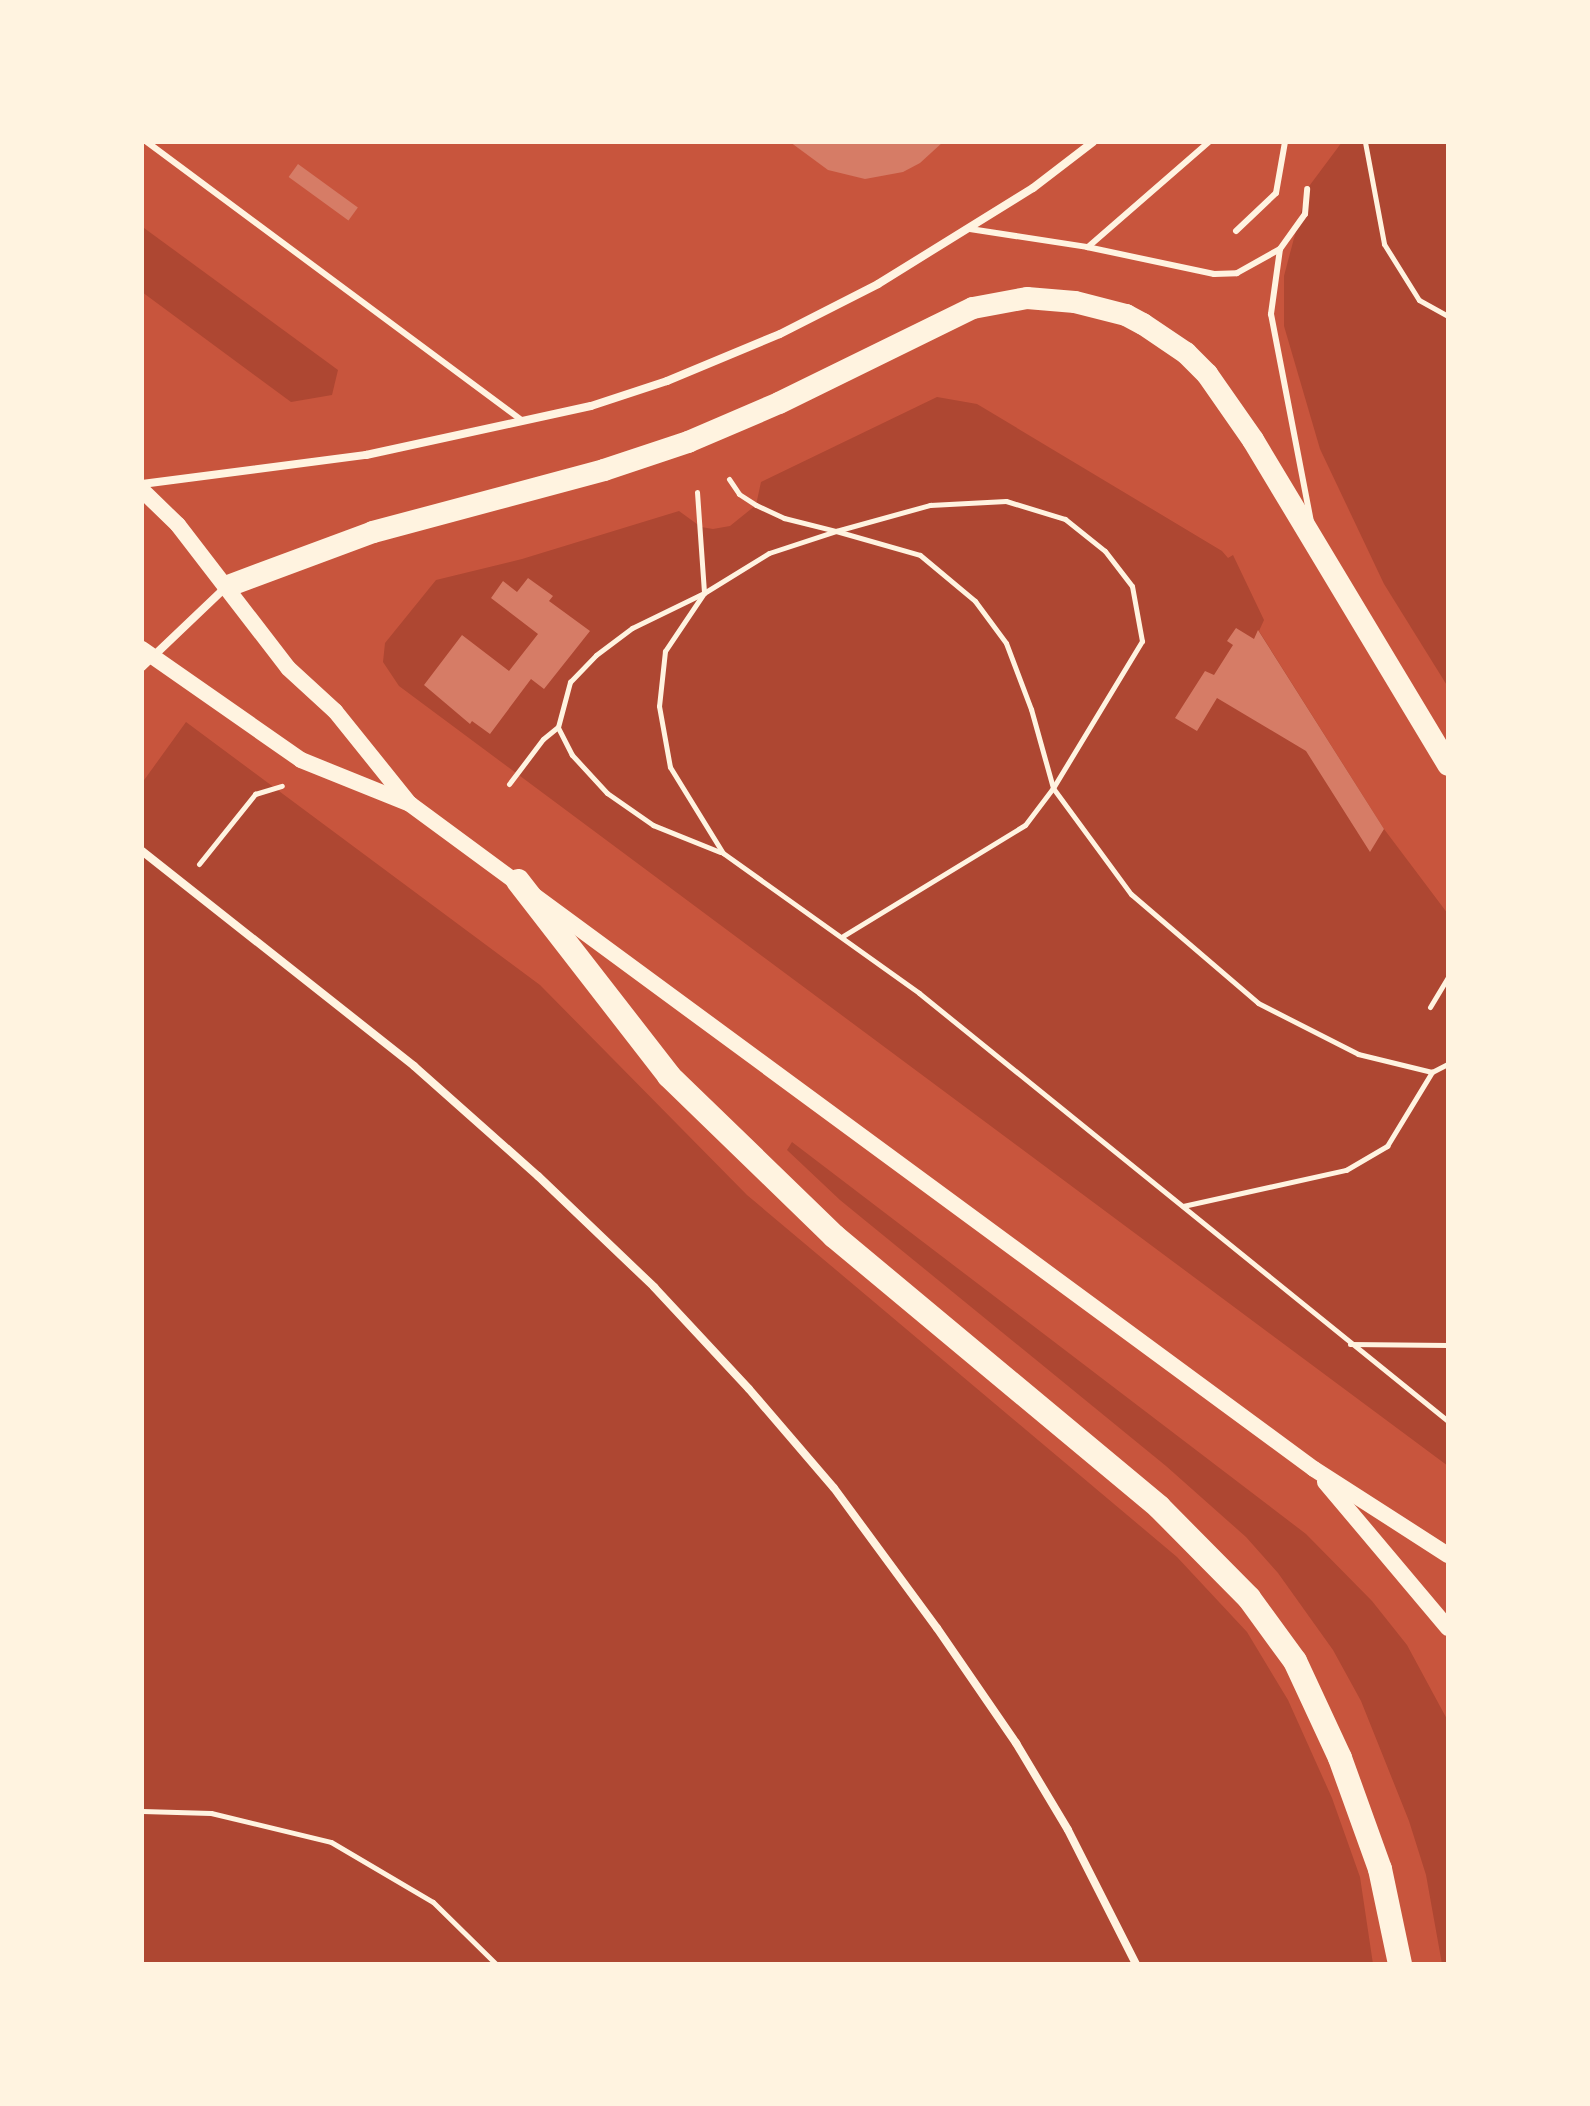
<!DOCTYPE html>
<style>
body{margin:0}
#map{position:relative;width:1590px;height:2106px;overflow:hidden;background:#c8553d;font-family:"IBM Plex Sans",sans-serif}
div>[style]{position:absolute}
.green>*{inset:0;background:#ae4732}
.building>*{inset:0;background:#d67c66;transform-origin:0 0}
.path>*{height:5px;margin:-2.5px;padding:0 2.5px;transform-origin:2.5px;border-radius:2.5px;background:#fff3e0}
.service>*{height:6px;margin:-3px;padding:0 3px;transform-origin:3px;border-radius:3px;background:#fff3e0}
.minor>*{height:8px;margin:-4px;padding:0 4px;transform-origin:4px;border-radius:4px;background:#fff3e0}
.secondary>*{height:16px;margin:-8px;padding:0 8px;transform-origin:8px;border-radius:8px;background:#fff3e0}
.trunk>*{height:22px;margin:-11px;padding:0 11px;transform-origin:11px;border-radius:11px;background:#fff3e0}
.motorway>*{height:24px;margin:-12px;padding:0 12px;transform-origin:12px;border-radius:12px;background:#fff3e0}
span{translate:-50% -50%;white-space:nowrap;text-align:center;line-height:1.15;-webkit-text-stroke:8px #fff3e0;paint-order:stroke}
.frame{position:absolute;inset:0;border:144px solid #fff3e0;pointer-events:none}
</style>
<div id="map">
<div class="green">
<i style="clip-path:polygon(1342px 142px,1448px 142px,1448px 687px,1384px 584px,1320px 449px,1284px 326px,1284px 276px,1307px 189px)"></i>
<i style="clip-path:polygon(144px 228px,338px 370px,332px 395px,291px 402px,142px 292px)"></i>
<i style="clip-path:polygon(937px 397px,977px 404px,1222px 551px,1228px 558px,1233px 555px,1264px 620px,1259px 631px,1384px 829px,1448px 914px,1448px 1466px,399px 686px,383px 662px,385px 643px,436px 580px,522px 559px,679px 511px,701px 527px,713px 529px,730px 526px,756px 505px,761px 482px)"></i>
<i style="clip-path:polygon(186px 722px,540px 985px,747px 1195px,1177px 1557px,1247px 1632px,1288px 1700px,1332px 1798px,1360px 1877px,1373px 1964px,142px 1964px,142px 783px)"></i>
<i style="clip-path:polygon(792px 1142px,1306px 1534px,1372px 1601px,1407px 1645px,1448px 1721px,1448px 1964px,1442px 1964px,1426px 1875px,1409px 1821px,1361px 1701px,1333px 1650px,1278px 1573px,1246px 1537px,1166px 1466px,840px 1200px,787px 1150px)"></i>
</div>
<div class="building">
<i style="clip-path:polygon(790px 142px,943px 142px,920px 163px,903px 172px,865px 179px,828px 170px)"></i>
<i style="left:298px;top:164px;width:74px;height:16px;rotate:36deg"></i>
<i style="clip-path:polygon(528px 578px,553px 596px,549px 601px,590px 631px,544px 689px,531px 679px,490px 734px,472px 721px,470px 724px,424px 685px,462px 635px,509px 671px,538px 634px,491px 598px,503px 581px,517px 592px)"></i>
<i style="clip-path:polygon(1236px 628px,1254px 639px,1258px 630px,1384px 829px,1370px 852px,1306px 751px,1217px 698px,1197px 731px,1175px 718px,1205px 671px,1214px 675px,1233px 645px,1227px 641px)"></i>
</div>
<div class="path">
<i style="left:1365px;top:142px;width:104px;rotate:79.4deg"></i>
<i style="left:1384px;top:244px;width:66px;rotate:58deg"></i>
<i style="left:1419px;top:300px;width:33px;rotate:29deg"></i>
<i style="left:729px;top:479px;width:18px;rotate:56deg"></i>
<i style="left:739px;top:494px;width:20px;rotate:33deg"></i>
<i style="left:756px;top:505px;width:31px;rotate:25deg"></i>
<i style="left:784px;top:518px;width:54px;rotate:14deg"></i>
<i style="left:836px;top:531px;width:98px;rotate:-15.5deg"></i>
<i style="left:930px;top:505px;width:76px;rotate:-3deg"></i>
<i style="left:1006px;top:501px;width:62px;rotate:17deg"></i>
<i style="left:1065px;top:519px;width:51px;rotate:38.7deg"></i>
<i style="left:1105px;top:551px;width:44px;rotate:52.4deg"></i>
<i style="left:1132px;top:586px;width:56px;rotate:79.7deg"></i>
<i style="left:1142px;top:641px;width:172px;rotate:121.2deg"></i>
<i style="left:1053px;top:788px;width:132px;rotate:53.7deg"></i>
<i style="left:1131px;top:894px;width:167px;rotate:40.6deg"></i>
<i style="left:1258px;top:1003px;width:112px;rotate:27deg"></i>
<i style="left:1358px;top:1054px;width:76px;rotate:13.7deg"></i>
<i style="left:697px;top:492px;width:101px;rotate:86deg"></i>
<i style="left:704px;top:593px;width:70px;rotate:123.9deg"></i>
<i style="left:665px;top:651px;width:55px;rotate:96.2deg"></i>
<i style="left:659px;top:706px;width:62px;rotate:79.8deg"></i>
<i style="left:670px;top:767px;width:101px;rotate:58.4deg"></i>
<i style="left:723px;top:853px;width:241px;rotate:35.5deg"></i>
<i style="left:919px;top:993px;width:680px;rotate:38.98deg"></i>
<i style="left:509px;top:784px;width:56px;rotate:-52.9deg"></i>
<i style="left:543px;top:739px;width:19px;rotate:-39deg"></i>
<i style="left:720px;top:852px;width:72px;rotate:-158.1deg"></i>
<i style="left:653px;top:825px;width:56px;rotate:-145.2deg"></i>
<i style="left:607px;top:793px;width:52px;rotate:-132.6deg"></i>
<i style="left:572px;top:755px;width:31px;rotate:-117deg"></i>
<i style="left:558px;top:727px;width:47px;rotate:-75.1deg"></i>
<i style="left:570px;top:682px;width:37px;rotate:-46deg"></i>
<i style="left:596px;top:655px;width:45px;rotate:-36.9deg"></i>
<i style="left:632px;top:628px;width:80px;rotate:-25.9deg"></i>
<i style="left:704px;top:593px;width:76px;rotate:-31.6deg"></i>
<i style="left:769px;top:553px;width:71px;rotate:-18.2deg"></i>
<i style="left:836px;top:531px;width:87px;rotate:15.9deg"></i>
<i style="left:920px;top:555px;width:72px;rotate:39.9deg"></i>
<i style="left:975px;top:601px;width:52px;rotate:53.6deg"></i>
<i style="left:1006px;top:643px;width:71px;rotate:69.3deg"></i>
<i style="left:1031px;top:709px;width:82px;rotate:74.4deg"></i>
<i style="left:1053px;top:788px;width:46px;rotate:127.1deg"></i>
<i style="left:1025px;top:825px;width:213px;rotate:148.6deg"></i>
<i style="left:199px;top:864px;width:90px;rotate:-51.3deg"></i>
<i style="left:255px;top:794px;width:28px;rotate:-17deg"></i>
<i style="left:1430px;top:1007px;width:35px;rotate:-59deg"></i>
<i style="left:1183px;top:1206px;width:167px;rotate:-12.5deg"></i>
<i style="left:1346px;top:1170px;width:48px;rotate:-30.3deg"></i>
<i style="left:1387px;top:1146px;width:87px;rotate:-58.7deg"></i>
<i style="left:1432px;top:1072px;width:18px;rotate:-27deg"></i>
<i style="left:1350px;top:1344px;width:98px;rotate:0.6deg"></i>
<i style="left:142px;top:1811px;width:69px;rotate:1.7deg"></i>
<i style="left:211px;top:1813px;width:123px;rotate:13.6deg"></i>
<i style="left:331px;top:1842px;width:118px;rotate:30.5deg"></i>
<i style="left:433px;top:1902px;width:88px;rotate:44.5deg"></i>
</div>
<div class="service">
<i style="left:147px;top:142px;width:467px;rotate:36.6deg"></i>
<i style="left:970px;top:229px;width:118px;rotate:8.7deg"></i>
<i style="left:1087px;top:247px;width:130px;rotate:12deg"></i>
<i style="left:1214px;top:274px;width:23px;rotate:-2deg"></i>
<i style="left:1237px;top:273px;width:49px;rotate:-29.2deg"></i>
<i style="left:1280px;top:249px;width:43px;rotate:-54.5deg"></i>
<i style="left:1305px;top:214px;width:25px;rotate:-85deg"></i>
<i style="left:1236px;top:231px;width:55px;rotate:-43.5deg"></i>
<i style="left:1276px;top:193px;width:52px;rotate:-80deg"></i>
<i style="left:1088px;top:247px;width:160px;rotate:-41deg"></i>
<i style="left:1280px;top:249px;width:66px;rotate:97.9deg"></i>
<i style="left:1271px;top:314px;width:211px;rotate:79.1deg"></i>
</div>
<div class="minor">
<i style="left:142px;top:484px;width:226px;rotate:-7.4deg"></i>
<i style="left:366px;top:455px;width:230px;rotate:-12.3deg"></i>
<i style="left:591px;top:406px;width:80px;rotate:-18.2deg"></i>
<i style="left:667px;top:381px;width:122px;rotate:-22.6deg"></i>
<i style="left:780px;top:334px;width:110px;rotate:-27deg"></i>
<i style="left:878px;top:284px;width:182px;rotate:-31.8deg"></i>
<i style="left:1033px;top:188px;width:76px;rotate:-37.5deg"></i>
<i style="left:142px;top:667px;width:115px;rotate:-43.6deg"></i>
<i style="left:142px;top:851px;width:347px;rotate:38.3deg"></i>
<i style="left:414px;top:1066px;width:166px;rotate:41.6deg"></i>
<i style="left:538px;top:1176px;width:161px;rotate:43.7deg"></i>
<i style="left:654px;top:1287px;width:139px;rotate:47deg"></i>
<i style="left:749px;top:1389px;width:130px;rotate:49.4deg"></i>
<i style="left:834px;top:1488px;width:174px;rotate:53.7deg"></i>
<i style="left:937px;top:1628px;width:140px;rotate:55.5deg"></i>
<i style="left:1016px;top:1743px;width:101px;rotate:59.1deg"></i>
<i style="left:1068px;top:1830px;width:150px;rotate:63.1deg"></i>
</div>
<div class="secondary">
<i style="left:142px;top:490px;width:50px;rotate:44.2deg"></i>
<i style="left:178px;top:525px;width:180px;rotate:52.4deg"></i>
<i style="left:288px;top:668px;width:64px;rotate:42.5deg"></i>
<i style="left:335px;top:711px;width:118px;rotate:51.2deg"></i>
<i style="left:142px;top:649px;width:194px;rotate:34.9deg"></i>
<i style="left:301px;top:760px;width:118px;rotate:22deg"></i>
<i style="left:410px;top:804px;width:1122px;rotate:36.34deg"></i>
<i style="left:1314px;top:1469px;width:159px;rotate:32.7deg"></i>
<i style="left:1325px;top:1482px;width:191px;rotate:49.9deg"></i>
</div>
<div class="trunk">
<i style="left:228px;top:586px;width:155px;rotate:-20.4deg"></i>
<i style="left:373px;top:532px;width:239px;rotate:-15deg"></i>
<i style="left:604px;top:470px;width:89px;rotate:-18.4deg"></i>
<i style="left:688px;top:442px;width:99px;rotate:-23.2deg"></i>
<i style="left:779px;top:403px;width:216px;rotate:-26.1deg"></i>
<i style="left:973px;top:308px;width:55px;rotate:-10.5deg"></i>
<i style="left:1027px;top:298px;width:48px;rotate:4.8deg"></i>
<i style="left:1075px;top:302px;width:53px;rotate:14.3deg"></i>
<i style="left:1126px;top:315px;width:19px;rotate:28deg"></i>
<i style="left:1143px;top:324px;width:52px;rotate:34deg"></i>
<i style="left:1186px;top:353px;width:30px;rotate:45deg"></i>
<i style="left:1207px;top:374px;width:80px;rotate:55.1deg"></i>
<i style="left:1253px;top:440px;width:379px;rotate:59deg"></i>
</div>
<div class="motorway">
<i style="left:518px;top:881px;width:247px;rotate:52.2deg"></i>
<i style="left:669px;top:1076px;width:230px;rotate:44.1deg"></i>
<i style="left:834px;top:1236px;width:423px;rotate:39.8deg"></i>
<i style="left:1159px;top:1507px;width:128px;rotate:45.3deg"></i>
<i style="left:1249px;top:1598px;width:78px;rotate:53.9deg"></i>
<i style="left:1295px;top:1661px;width:107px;rotate:65.1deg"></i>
<i style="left:1340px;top:1758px;width:118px;rotate:70.2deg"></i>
<i style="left:1380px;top:1869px;width:97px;rotate:78.1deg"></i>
</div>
<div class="frame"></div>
</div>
